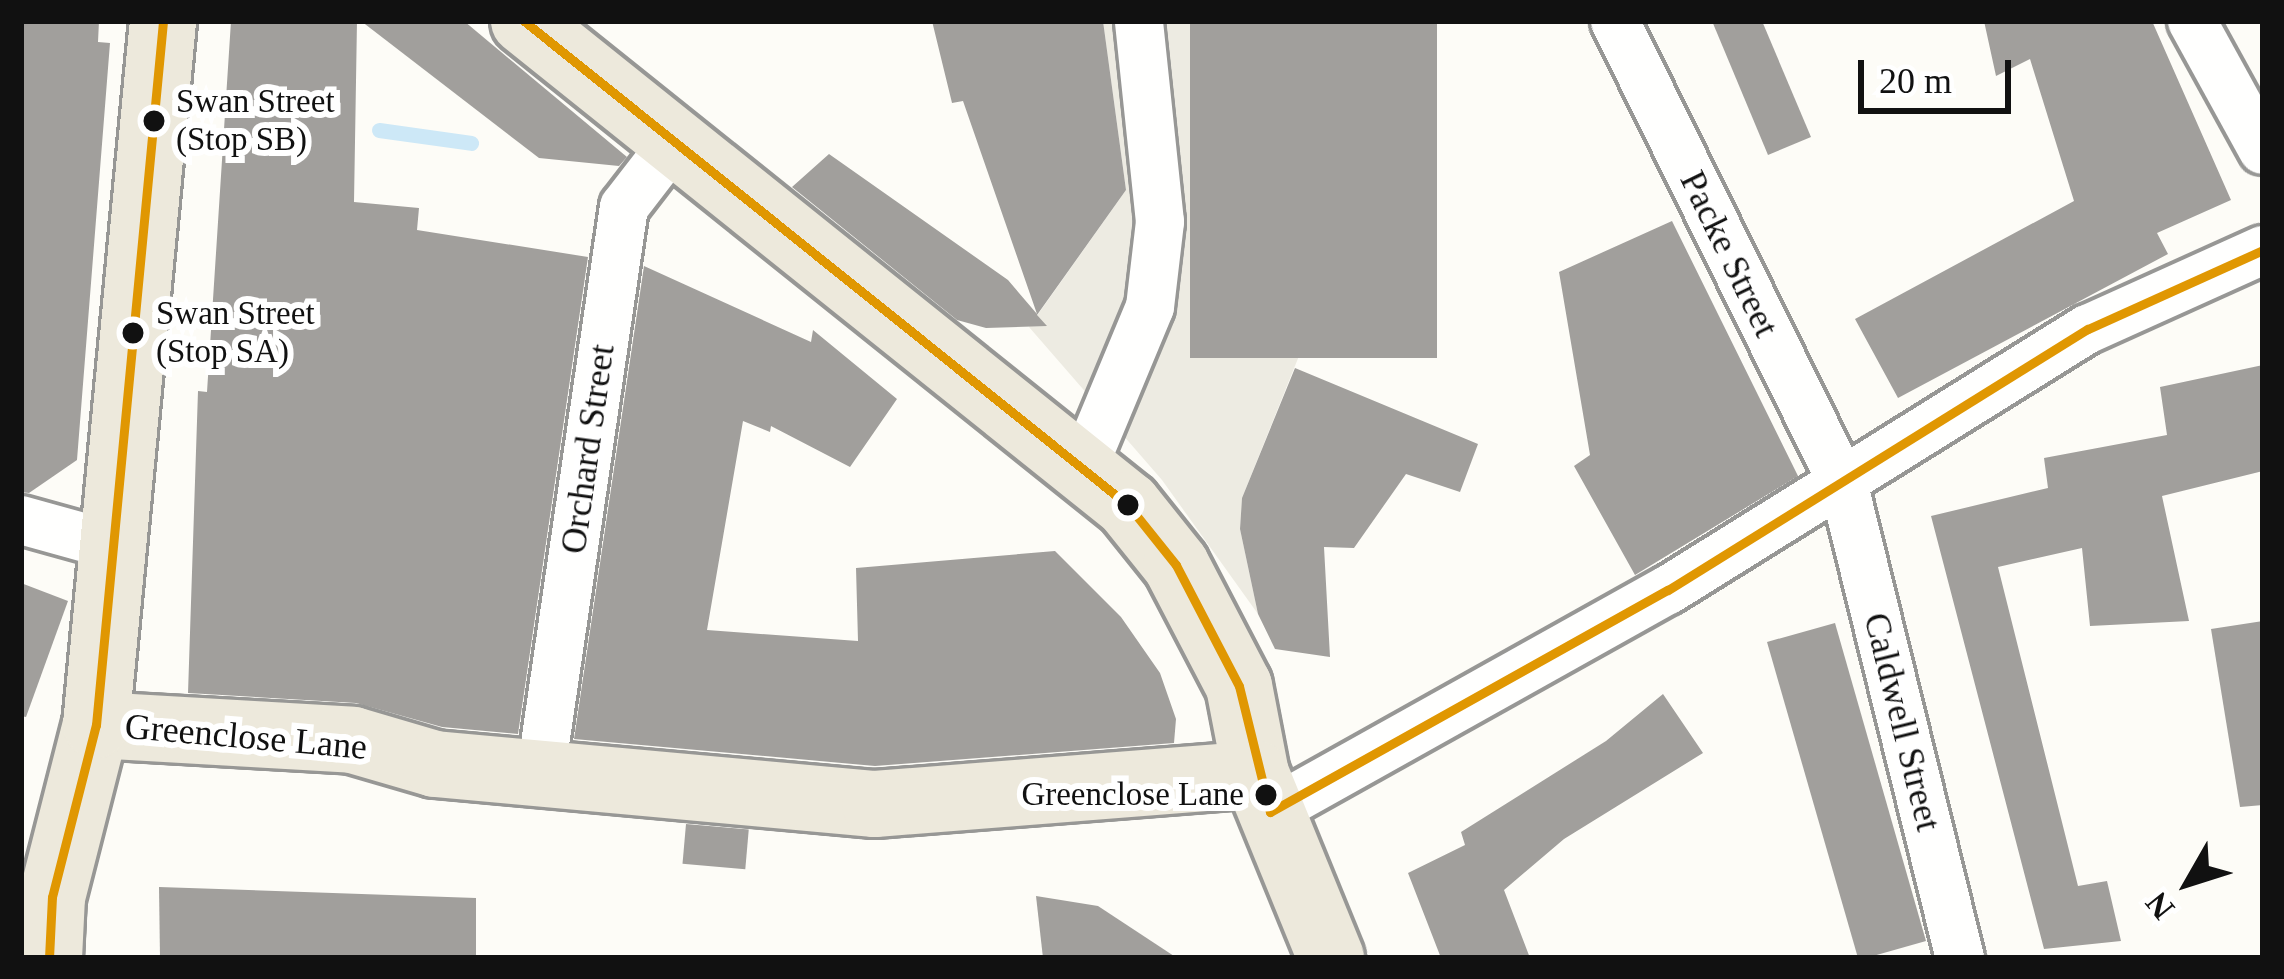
<!DOCTYPE html>
<style>
body{margin:0}
#map{position:relative;width:2284px;height:979px;overflow:hidden;background:#fdfcf7;font-family:"Times New Roman",serif}
div>[style]{position:absolute}
.plaza>*{inset:0;background:#edebe2}
.stream>*{height:15px;margin:-7.5px;padding:0 7.5px;transform-origin:7.5px;border-radius:7.5px;background:#cde8f7}
.building>*{inset:0;background:#a19f9c;transform-origin:0 0}
.roads{filter:drop-shadow(3px 0 #979795) drop-shadow(-3px 0 #979795) drop-shadow(0 3px #979795) drop-shadow(0 -3px #979795)}
.street>*{height:48px;margin:-24px;padding:0 24px;transform-origin:24px;border-radius:24px;background:#fffffe}
.primary>*{height:66px;margin:-33px;padding:0 33px;transform-origin:33px;border-radius:33px;background:#ede9dc}
.bus-1>*{height:9px;margin:-4.5px;padding:0 4.5px;transform-origin:4.5px;border-radius:4.5px;background:#e09702}
.dots>*{width:33px;height:33px;translate:-50% -50%;box-sizing:border-box;border:6px solid #fff;border-radius:50%}
span{translate:-50% -50%;white-space:nowrap;text-align:center;line-height:1.15;-webkit-text-stroke:12px #fff;paint-order:stroke}
.bus-label{font-size:33px;color:#111}
.left{translate:0 -50%;text-align:left}
.right{translate:-100% -50%;text-align:right}
.street-label{font-size:36px;color:#111}
.frame{position:absolute;inset:0;border:24px solid #111;pointer-events:none}
.north{position:absolute;left:2128px;top:823px;width:120px;height:120px;-webkit-text-stroke:9px #fff;paint-order:stroke;rotate:231deg;font-size:33px;font-weight:700;line-height:48px;text-align:center;color:#111}
.north::after{content:'';display:block;margin:auto;width:42px;height:54px;background:#111;clip-path:polygon(50% 0,100% 100%,50% 72%,0 100%)}
.scale{position:absolute;left:1858px;top:60px;width:153px;height:54px;box-sizing:border-box;border:6px solid #111;border-top:0;padding-left:15px;font-size:36px;line-height:42px;white-space:nowrap;color:#111;-webkit-text-stroke:9px #fff;paint-order:stroke}
</style>
<div id="map">
<div class="plaza">
<i style="clip-path:polygon(1103px 21px,1190px 21px,1238px 354px,1303px 346px,1242px 498px,1240px 529px,1258px 614px,1162px 480px,1029px 327px,1126px 190px)"></i>
</div>
<div class="stream">
<i style="left:379px;top:130px;width:93px;rotate:8deg"></i>
</div>
<div class="building">
<i style="clip-path:polygon(21px 21px,99px 21px,98px 42px,110px 43px,77px 460px,29px 493px,21px 492px)"></i>
<i style="clip-path:polygon(231px 21px,357px 21px,354px 202px,419px 208px,417px 230px,588px 257px,518px 734px,442px 727px,356px 703px,188px 693px,198px 391px,207px 392px)"></i>
<i style="clip-path:polygon(361px 21px,464px 21px,627px 157px,619px 166px,539px 158px)"></i>
<i style="clip-path:polygon(932px 21px,1103px 21px,1126px 190px,1037px 315px,1047px 326px,986px 328px,957px 320px,792px 187px,829px 154px,1008px 280px,1037px 314px,963px 101px,952px 103px)"></i>
<i style="left:1190px;top:21px;width:247px;height:337px"></i>
<i style="clip-path:polygon(1712px 21px,1762px 21px,1811px 137px,1768px 155px)"></i>
<i style="clip-path:polygon(1984px 21px,2152px 21px,2231px 200px,2157px 233px,2168px 254px,1898px 398px,1855px 319px,2074px 201px,2030px 59px,1996px 76px)"></i>
<i style="clip-path:polygon(1672px 221px,1798px 476px,1635px 575px,1574px 466px,1590px 455px,1559px 272px)"></i>
<i style="clip-path:polygon(644px 266px,811px 342px,813px 330px,897px 399px,850px 467px,771px 426px,770px 432px,743px 421px,707px 630px,858px 641px,856px 568px,1055px 551px,1121px 617px,1160px 673px,1176px 719px,1174px 743px,875px 766px,574px 739px)"></i>
<i style="clip-path:polygon(2263px 365px,2263px 471px,2162px 496px,2189px 621px,2090px 626px,2082px 548px,1998px 567px,2078px 886px,2107px 881px,2121px 941px,2044px 949px,1931px 516px,2048px 488px,2044px 458px,2167px 435px,2160px 387px)"></i>
<i style="clip-path:polygon(1295px 368px,1478px 444px,1460px 492px,1406px 474px,1354px 548px,1324px 547px,1330px 657px,1275px 649px,1258px 614px,1240px 529px,1242px 498px)"></i>
<i style="clip-path:polygon(21px 583px,68px 601px,26px 717px,21px 716px)"></i>
<i style="clip-path:polygon(2263px 621px,2263px 805px,2240px 807px,2211px 629px)"></i>
<i style="clip-path:polygon(1835px 623px,1926px 941px,1866px 958px,1858px 958px,1767px 642px)"></i>
<i style="clip-path:polygon(1663px 694px,1703px 753px,1564px 839px,1504px 890px,1530px 958px,1441px 958px,1408px 873px,1465px 845px,1461px 832px,1606px 741px)"></i>
<i style="left:686px;top:824px;width:63px;height:40px;rotate:5deg"></i>
<i style="clip-path:polygon(159px 887px,476px 898px,476px 958px,160px 958px)"></i>
<i style="clip-path:polygon(1036px 896px,1098px 906px,1177px 958px,1043px 958px)"></i>
</div>
<div class="roads">
<div class="street">
<i style="left:1615px;top:21px;width:518px;rotate:63.78deg"></i>
<i style="left:1844px;top:486px;width:486px;rotate:76.2deg"></i>
<i style="left:2192px;top:21px;width:147px;rotate:61.2deg"></i>
<i style="left:1085px;top:463px;width:169px;rotate:-67.4deg"></i>
<i style="left:1150px;top:307px;width:86px;rotate:-83.3deg"></i>
<i style="left:1160px;top:222px;width:202px;rotate:-96deg"></i>
<i style="left:21px;top:520px;width:98px;rotate:15.5deg"></i>
<i style="left:541px;top:771px;width:570px;rotate:-81.63deg"></i>
<i style="left:624px;top:207px;width:82px;rotate:-52.4deg"></i>
<i style="left:1270px;top:812px;width:456px;rotate:-29.2deg"></i>
<i style="left:1668px;top:590px;width:494px;rotate:-31.9deg"></i>
<i style="left:2088px;top:329px;width:192px;rotate:-24.3deg"></i>
</div>
<div class="primary">
<i style="left:524px;top:21px;width:774px;rotate:38.71deg"></i>
<i style="left:1128px;top:505px;width:77px;rotate:51.3deg"></i>
<i style="left:1176px;top:565px;width:136px;rotate:62.5deg"></i>
<i style="left:1239px;top:686px;width:90px;rotate:79.1deg"></i>
<i style="left:1256px;top:774px;width:199px;rotate:67.8deg"></i>
<i style="left:96px;top:725px;width:257px;rotate:3.3deg"></i>
<i style="left:353px;top:740px;width:85px;rotate:16.3deg"></i>
<i style="left:435px;top:764px;width:442px;rotate:5.2deg"></i>
<i style="left:875px;top:804px;width:382px;rotate:-4.5deg"></i>
<i style="left:49px;top:958px;width:61px;rotate:-87.2deg"></i>
<i style="left:52px;top:897px;width:178px;rotate:-75.7deg"></i>
<i style="left:96px;top:725px;width:707px;rotate:-84.56deg"></i>
</div>
</div>
<div class="bus-1">
<i style="left:524px;top:21px;width:774px;rotate:38.71deg"></i>
<i style="left:1128px;top:505px;width:77px;rotate:51.3deg"></i>
<i style="left:1176px;top:565px;width:136px;rotate:62.5deg"></i>
<i style="left:1239px;top:686px;width:130px;rotate:76.2deg"></i>
<i style="left:1270px;top:812px;width:456px;rotate:-29.2deg"></i>
<i style="left:1668px;top:590px;width:494px;rotate:-31.9deg"></i>
<i style="left:2088px;top:329px;width:192px;rotate:-24.3deg"></i>
<i style="left:49px;top:958px;width:61px;rotate:-87.2deg"></i>
<i style="left:52px;top:897px;width:178px;rotate:-75.7deg"></i>
<i style="left:96px;top:725px;width:707px;rotate:-84.56deg"></i>
</div>
<div class="dots">
<i style="left:154px;top:121px;background:#111"></i>
<i style="left:133px;top:333px;background:#111"></i>
<i style="left:1128px;top:505px;background:#111"></i>
<i style="left:1266px;top:795px;background:#111"></i>
</div>
<div class="bus-label">
<span class="left" style="left:176px;top:121px">Swan Street<br>(Stop SB)</span>
<span class="left" style="left:156px;top:333px">Swan Street<br>(Stop SA)</span>
<span class="right" style="left:1244px;top:795px">Greenclose Lane</span>
</div>
<div class="street-label">
<span style="left:1729px;top:254px;rotate:64deg">Packe Street</span>
<span style="left:588px;top:449px;rotate:-82deg">Orchard Street</span>
<span style="left:1902px;top:722px;rotate:76deg">Caldwell Street</span>
<span style="left:246px;top:737px;rotate:5deg">Greenclose Lane</span>
</div>
<div class="frame"></div>
<div class="north">N</div>
<div class="scale">20 m</div>
</div>
